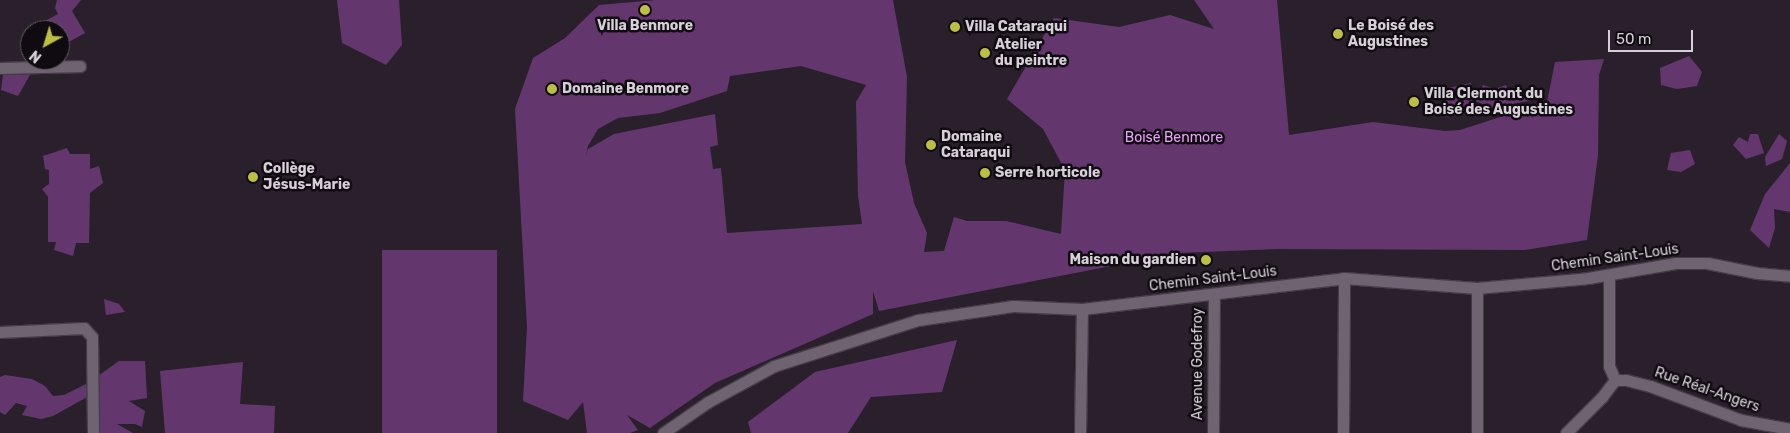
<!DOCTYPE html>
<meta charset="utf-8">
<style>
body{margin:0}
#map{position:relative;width:1790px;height:433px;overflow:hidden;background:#2a202c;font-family:Rubik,sans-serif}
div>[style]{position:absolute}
.green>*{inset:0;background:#63376d;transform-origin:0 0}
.roads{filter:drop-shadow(1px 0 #453c47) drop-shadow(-1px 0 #453c47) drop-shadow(0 1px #453c47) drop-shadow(0 -1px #453c47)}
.minor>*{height:11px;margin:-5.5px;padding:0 5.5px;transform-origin:5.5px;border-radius:5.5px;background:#6f6371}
.dots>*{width:14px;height:14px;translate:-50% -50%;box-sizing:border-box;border:2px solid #100b11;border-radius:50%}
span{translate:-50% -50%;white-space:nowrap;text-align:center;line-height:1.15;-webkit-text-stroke:5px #100b11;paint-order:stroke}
.poi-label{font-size:14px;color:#d6cfd7;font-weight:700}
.left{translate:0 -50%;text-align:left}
.right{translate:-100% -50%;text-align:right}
.park-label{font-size:14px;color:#eca3fb}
.street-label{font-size:14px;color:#d6cfd7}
.north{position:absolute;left:20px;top:20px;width:50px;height:50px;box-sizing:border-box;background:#100b11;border:1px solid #5f5960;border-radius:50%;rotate:219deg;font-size:14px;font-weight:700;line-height:20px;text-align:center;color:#d6cfd7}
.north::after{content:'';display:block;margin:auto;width:18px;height:22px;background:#bdbf43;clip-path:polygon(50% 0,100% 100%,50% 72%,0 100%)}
.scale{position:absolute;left:1608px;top:30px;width:85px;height:22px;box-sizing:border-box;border:2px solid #d6cfd7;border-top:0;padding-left:6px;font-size:15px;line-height:18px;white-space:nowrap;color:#d6cfd7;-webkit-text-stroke:4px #100b11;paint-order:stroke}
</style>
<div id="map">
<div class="green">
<i style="clip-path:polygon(57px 0,81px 0,72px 11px,85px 33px,67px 43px,60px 41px,60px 30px,49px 30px,45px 21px,58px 14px,55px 8px)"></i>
<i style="clip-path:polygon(337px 0,399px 0,402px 45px,386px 65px,342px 43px)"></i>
<i style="clip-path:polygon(evenodd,656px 0,893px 0,907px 77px,905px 162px,914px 203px,927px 233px,924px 252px,944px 251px,954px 217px,967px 221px,1006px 221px,1061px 234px,1065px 170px,1043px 129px,1007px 99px,1054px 18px,1119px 27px,1170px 15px,1214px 29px,1194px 0,1277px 0,1289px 135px,1373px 122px,1445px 131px,1460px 130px,1547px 102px,1555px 62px,1604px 59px,1599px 75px,1598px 155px,1587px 240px,1525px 250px,1277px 249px,1178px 253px,879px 311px,873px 291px,873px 314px,715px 383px,650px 428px,627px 415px,638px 430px,630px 433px,587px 433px,583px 402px,568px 420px,523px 401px,527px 327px,515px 109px,533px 58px,565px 38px,599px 5px,656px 0,801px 66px,866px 85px,856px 102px,858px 196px,862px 224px,727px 233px,721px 168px,713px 169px,710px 147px,718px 145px,715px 114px,614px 134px,588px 149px,586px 156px,588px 146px,598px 129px,618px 118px,660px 113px,727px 91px,730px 76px,801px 66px)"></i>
<i style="clip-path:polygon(1689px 56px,1702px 72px,1697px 86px,1677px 89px,1661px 85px,1660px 68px)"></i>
<i style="clip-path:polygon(31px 73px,18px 96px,1px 90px,3px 75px)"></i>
<i style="clip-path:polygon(1471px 83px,1473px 93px,1471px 114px,1443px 117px,1448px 88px)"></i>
<i style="clip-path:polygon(1483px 85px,1495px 89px,1506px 85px,1509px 93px,1521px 87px,1534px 100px,1491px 108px,1476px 101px)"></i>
<i style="clip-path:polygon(1750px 134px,1758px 134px,1764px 153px,1746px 159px,1733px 145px,1739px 137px,1748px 142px)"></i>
<i style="clip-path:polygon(1779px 134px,1787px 141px,1782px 159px,1766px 166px,1765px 157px)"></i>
<i style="clip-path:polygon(67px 148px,70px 154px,90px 154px,90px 169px,99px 166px,103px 183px,90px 193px,89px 243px,76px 243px,73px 256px,54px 250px,56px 242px,48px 242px,48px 197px,42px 189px,49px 184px,49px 170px,45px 169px,43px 156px)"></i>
<i style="clip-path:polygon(1690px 150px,1695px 164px,1681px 172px,1667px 170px,1671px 153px)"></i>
<i style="clip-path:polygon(1790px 163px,1790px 212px,1774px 209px,1775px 228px,1769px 248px,1750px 230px,1765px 194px)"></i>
<i style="left:497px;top:250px;width:183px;height:115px;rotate:90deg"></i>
<i style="clip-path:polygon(104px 299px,119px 304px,125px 312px,106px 315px)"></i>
<i style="clip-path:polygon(957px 340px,942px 392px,871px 397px,848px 433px,751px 433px,748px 422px,815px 372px)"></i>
<i style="clip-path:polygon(119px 361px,145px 361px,147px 398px,129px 401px,145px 411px,142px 427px,135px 424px,117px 424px,133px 433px,100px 433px,100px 411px,89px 396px,53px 416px,41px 419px,22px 415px,27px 406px,16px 403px,5px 415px,0 412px,0 377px,5px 375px,32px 379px,45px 386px,53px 396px,64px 395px,88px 383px)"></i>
<i style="clip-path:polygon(243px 362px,240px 404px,275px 406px,274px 433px,165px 433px,160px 371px)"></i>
</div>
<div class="roads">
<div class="minor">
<i style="left:0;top:68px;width:80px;rotate:-1.4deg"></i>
<i style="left:1609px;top:275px;width:91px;rotate:90deg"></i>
<i style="left:1609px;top:366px;width:15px;rotate:67deg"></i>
<i style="left:0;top:332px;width:84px;rotate:-2.7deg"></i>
<i style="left:84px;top:328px;width:12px;rotate:48deg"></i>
<i style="left:92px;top:337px;width:96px;rotate:89.4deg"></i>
<i style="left:1615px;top:380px;width:11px"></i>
<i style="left:1626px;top:380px;width:25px;rotate:14deg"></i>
<i style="left:1650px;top:386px;width:97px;rotate:20.5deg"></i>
<i style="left:1741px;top:420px;width:50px;rotate:10.4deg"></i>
<i style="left:663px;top:433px;width:55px;rotate:-34.6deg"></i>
<i style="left:708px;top:402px;width:75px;rotate:-28.6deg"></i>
<i style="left:774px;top:366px;width:151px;rotate:-17.7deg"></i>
<i style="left:918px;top:320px;width:96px;rotate:-8.4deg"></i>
<i style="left:1013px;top:306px;width:69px;rotate:2.5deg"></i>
<i style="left:1082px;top:309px;width:264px;rotate:-6.7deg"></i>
<i style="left:1344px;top:278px;width:133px;rotate:4.3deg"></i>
<i style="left:1477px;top:288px;width:111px;rotate:-5.1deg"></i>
<i style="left:1588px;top:278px;width:89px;rotate:-9.7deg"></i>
<i style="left:1676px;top:263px;width:31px"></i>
<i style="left:1707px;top:263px;width:51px;rotate:11.3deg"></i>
<i style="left:1757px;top:273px;width:33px;rotate:5deg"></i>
<i style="left:1080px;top:433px;width:124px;rotate:-89.1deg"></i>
<i style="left:1213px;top:433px;width:138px;rotate:-89.6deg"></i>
<i style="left:1343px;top:433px;width:155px;rotate:-89.6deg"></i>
<i style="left:1477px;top:433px;width:145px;rotate:-90deg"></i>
<i style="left:1566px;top:433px;width:51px;rotate:-45deg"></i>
<i style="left:1602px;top:397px;width:21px;rotate:-53deg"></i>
</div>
</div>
<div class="dots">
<i style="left:645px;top:10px;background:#bdbf43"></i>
<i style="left:955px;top:27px;background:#bdbf43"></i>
<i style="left:1338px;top:34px;background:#bdbf43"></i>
<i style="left:985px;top:53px;background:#bdbf43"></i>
<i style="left:552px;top:89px;background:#bdbf43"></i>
<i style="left:1414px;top:102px;background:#bdbf43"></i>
<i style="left:931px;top:145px;background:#bdbf43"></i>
<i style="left:985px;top:173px;background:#bdbf43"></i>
<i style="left:253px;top:177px;background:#bdbf43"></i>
<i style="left:1206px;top:260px;background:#bdbf43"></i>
</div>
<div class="poi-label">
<span style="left:645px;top:26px">Villa Benmore</span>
<span class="left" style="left:1348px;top:34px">Le Boisé des<br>Augustines</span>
<span class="left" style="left:965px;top:27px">Villa Cataraqui</span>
<span class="left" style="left:995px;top:53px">Atelier<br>du peintre</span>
<span class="left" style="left:562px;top:89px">Domaine Benmore</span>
<span class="left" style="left:1424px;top:102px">Villa Clermont du<br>Boisé des Augustines</span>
<span class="left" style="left:941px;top:145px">Domaine<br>Cataraqui</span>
<span class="left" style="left:263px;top:177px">Collège<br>Jésus-Marie</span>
<span class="left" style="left:995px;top:173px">Serre horticole</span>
<span class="right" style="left:1196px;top:260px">Maison du gardien</span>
</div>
<div class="park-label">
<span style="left:1174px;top:138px">Boisé Benmore</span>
</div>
<div class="street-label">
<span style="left:1615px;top:258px;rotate:-8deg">Chemin Saint-Louis</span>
<span style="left:1213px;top:279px;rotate:-7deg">Chemin Saint-Louis</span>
<span style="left:1198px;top:364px;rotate:-90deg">Avenue Godefroy</span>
<span style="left:1707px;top:390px;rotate:19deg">Rue Réal-Angers</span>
</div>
<div class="north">N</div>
<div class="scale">50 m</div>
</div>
